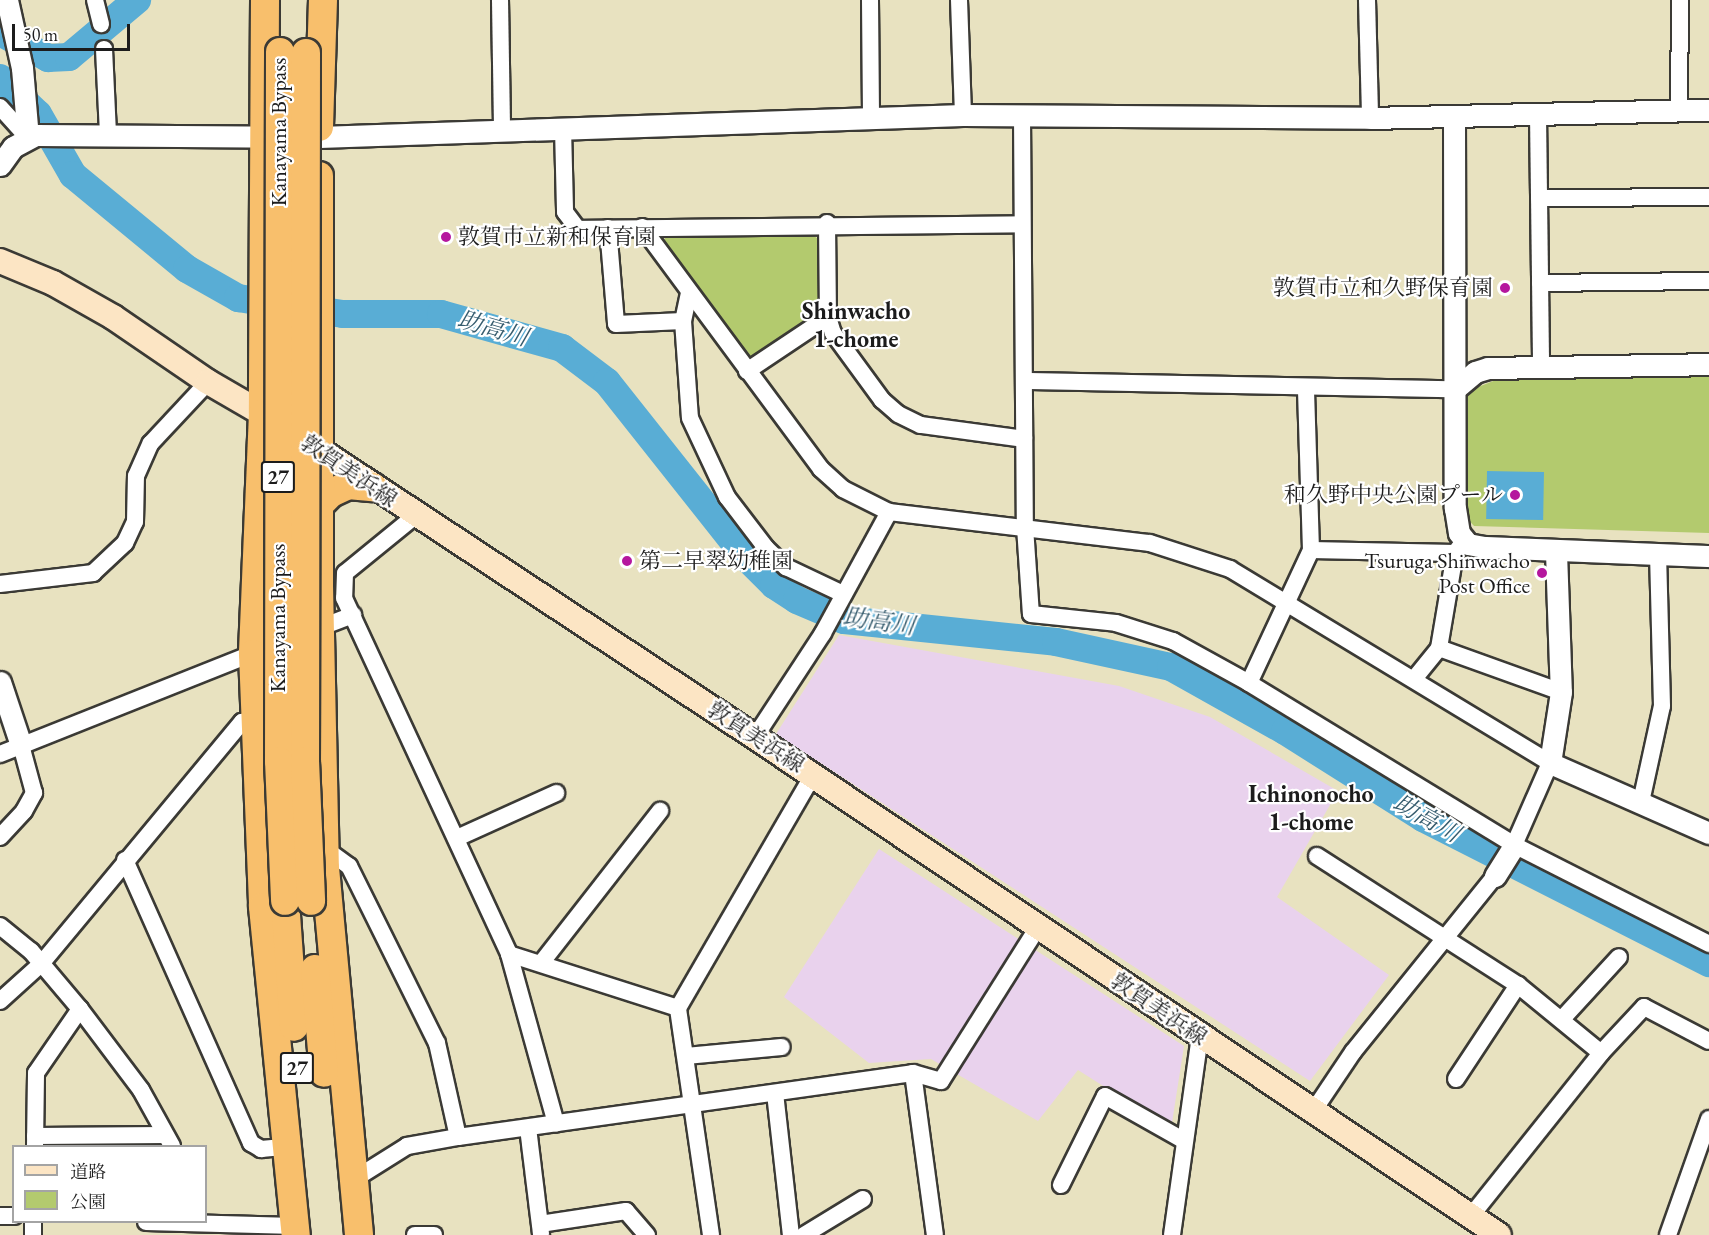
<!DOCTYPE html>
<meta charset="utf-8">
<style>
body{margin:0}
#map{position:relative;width:1709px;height:1235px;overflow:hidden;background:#e8e2c0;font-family:"EB Garamond","Noto Serif JP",serif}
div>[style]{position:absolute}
.built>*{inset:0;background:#e9d2ed}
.green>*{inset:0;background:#b3ca6e}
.water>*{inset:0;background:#59add5;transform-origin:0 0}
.river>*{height:28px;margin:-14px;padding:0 14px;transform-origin:14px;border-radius:14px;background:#59add5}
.roads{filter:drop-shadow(2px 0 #3b3a35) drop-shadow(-2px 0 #3b3a35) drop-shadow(0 2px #3b3a35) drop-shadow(0 -2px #3b3a35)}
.minor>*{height:16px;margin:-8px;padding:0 8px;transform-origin:8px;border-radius:8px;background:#fff}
.tertiary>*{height:21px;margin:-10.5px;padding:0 10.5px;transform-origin:10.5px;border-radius:10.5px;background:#fff}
.secondary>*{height:24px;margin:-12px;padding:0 12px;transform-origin:12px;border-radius:12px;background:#fce5c4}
.trunk>*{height:28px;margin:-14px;padding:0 14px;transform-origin:14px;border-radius:14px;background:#f8bf6c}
.bridges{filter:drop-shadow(2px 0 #3b3a35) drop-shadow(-2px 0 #3b3a35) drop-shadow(0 2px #3b3a35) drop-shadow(0 -2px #3b3a35)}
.trunk-bridge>*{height:28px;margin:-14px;padding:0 14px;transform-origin:14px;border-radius:14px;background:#f8bf6c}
.dots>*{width:16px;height:16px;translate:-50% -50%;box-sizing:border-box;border:3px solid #fff;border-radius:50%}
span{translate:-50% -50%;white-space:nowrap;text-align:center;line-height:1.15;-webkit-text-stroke:4.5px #fff;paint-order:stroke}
.shield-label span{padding:2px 4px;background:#fff;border:2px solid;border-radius:4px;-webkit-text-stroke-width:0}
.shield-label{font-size:21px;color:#1c1c1c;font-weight:700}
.street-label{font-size:22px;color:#1c1c1c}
.poi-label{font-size:22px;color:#1c1c1c}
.left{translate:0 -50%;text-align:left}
.right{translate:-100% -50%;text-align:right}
.neighbourhood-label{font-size:24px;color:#1c1c1c;font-weight:700}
.water-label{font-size:24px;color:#375d6f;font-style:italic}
.legend{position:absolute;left:12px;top:1145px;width:195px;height:78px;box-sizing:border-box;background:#fff;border:2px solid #a4a4a4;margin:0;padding:8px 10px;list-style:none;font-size:18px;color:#1c1c1c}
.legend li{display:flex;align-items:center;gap:12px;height:30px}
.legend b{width:30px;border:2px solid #a4a4a4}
.scale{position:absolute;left:12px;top:24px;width:118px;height:27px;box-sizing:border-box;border:3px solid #1c1c1c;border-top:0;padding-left:8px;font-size:18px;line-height:21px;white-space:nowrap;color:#1c1c1c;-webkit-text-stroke:4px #fff;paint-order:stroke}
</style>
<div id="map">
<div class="built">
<i style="clip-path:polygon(839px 635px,1119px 686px,1210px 717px,1338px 791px,1277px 897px,1389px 975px,1310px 1081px,776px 734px)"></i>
<i style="clip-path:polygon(879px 849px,1184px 1046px,1171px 1129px,1078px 1070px,1038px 1121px,931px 1059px,869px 1063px,784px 997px)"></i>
</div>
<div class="green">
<i style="clip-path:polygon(808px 232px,820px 240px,819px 314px,760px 357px,751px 357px,664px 240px,668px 234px)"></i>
<i style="clip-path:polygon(1709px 375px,1709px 533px,1474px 526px,1465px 516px,1464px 398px,1473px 389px,1506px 376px)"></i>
</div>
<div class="water">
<i style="left:1487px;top:471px;width:57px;height:48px;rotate:1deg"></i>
</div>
<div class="river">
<i style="left:0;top:32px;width:55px;rotate:28.4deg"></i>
<i style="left:48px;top:58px;width:21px;rotate:-3deg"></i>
<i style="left:69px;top:57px;width:89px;rotate:-40deg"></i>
<i style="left:0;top:78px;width:52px;rotate:43.5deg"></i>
<i style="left:38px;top:114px;width:70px;rotate:60.2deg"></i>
<i style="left:73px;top:175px;width:148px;rotate:39.5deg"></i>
<i style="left:187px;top:269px;width:59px;rotate:29.6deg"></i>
<i style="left:238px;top:298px;width:106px;rotate:8.7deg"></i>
<i style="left:343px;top:314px;width:98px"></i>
<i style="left:441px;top:314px;width:126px;rotate:15.7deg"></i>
<i style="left:562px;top:348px;width:56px;rotate:37.1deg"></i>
<i style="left:607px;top:382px;width:222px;rotate:51.6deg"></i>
<i style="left:745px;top:556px;width:41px;rotate:45deg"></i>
<i style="left:774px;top:585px;width:27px;rotate:33deg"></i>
<i style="left:797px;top:600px;width:51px;rotate:23.1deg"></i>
<i style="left:844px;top:620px;width:213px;rotate:5.9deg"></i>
<i style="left:1056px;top:642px;width:118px;rotate:12.3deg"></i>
<i style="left:1171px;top:667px;width:131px;rotate:29.3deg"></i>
<i style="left:1285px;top:731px;width:163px;rotate:32.2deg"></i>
<i style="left:1423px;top:818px;width:321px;rotate:26.9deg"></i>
</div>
<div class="roads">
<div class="minor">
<i style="left:95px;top:0;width:25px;rotate:76deg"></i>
<i style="left:500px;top:0;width:132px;rotate:89.1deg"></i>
<i style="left:870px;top:0;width:119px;rotate:89.5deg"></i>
<i style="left:959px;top:0;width:115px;rotate:88deg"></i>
<i style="left:1367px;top:0;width:118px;rotate:88.5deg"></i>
<i style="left:104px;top:49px;width:86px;rotate:87.3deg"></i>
<i style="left:0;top:107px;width:42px;rotate:47.9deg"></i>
<i style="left:1679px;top:111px;width:111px;rotate:-89.5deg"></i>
<i style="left:1538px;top:114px;width:253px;rotate:89.3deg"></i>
<i style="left:1022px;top:116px;width:411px;rotate:89.6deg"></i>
<i style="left:1025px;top:527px;width:87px;rotate:86.1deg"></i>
<i style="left:1031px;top:614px;width:85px;rotate:6deg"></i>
<i style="left:1116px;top:623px;width:60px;rotate:17.5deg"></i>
<i style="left:1173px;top:641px;width:87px;rotate:28.9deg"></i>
<i style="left:1249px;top:683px;width:311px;rotate:31.4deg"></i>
<i style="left:1514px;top:845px;width:219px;rotate:26.9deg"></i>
<i style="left:563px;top:128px;width:84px;rotate:88.6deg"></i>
<i style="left:565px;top:212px;width:21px;rotate:53deg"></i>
<i style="left:578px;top:229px;width:443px;rotate:-0.6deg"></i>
<i style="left:1539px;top:198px;width:170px;rotate:-0.3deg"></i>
<i style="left:827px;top:223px;width:94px;rotate:89.4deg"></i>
<i style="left:642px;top:227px;width:301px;rotate:53.5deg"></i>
<i style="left:821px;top:469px;width:30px;rotate:42deg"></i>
<i style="left:843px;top:489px;width:51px;rotate:26.6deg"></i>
<i style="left:889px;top:512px;width:263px;rotate:6.8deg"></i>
<i style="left:1150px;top:543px;width:84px;rotate:18deg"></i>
<i style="left:1230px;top:569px;width:374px;rotate:31.2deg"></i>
<i style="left:1550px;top:763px;width:90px;rotate:113.7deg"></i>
<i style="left:608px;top:228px;width:96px;rotate:85.2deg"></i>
<i style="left:616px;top:324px;width:67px;rotate:-2.6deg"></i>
<i style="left:1540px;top:283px;width:169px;rotate:-0.7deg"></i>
<i style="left:689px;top:293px;width:29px;rotate:102deg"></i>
<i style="left:683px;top:321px;width:97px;rotate:85.9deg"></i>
<i style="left:690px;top:418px;width:87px;rotate:64.9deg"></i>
<i style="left:727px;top:497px;width:64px;rotate:52.6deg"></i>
<i style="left:766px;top:548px;width:28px;rotate:44deg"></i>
<i style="left:786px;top:567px;width:63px;rotate:25.3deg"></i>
<i style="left:747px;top:371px;width:97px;rotate:-33.7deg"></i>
<i style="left:828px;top:317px;width:17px;rotate:73deg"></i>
<i style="left:833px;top:333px;width:83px;rotate:53.8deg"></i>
<i style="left:882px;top:400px;width:21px;rotate:41deg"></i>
<i style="left:898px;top:414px;width:25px;rotate:26deg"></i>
<i style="left:921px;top:425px;width:104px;rotate:7.7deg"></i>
<i style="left:1025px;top:381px;width:430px;rotate:1.1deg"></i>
<i style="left:415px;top:516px;width:90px;rotate:140.8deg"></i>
<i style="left:345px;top:573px;width:25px;rotate:92deg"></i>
<i style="left:344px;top:598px;width:392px;rotate:65.1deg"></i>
<i style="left:509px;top:954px;width:176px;rotate:74.5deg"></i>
<i style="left:1311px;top:550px;width:144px;rotate:1.2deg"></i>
<i style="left:0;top:584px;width:94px;rotate:-6.7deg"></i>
<i style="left:93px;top:573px;width:44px;rotate:-43.2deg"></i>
<i style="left:125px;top:543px;width:23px;rotate:-65deg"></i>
<i style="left:135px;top:522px;width:46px;rotate:-88.8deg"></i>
<i style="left:136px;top:476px;width:36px;rotate:-66deg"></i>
<i style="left:151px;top:443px;width:83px;rotate:-46.9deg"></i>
<i style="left:314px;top:630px;width:42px;rotate:-21deg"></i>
<i style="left:1439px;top:648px;width:130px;rotate:19.8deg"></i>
<i style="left:1414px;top:679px;width:40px;rotate:-51deg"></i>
<i style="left:1439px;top:648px;width:96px;rotate:-80.4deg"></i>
<i style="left:1455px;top:553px;width:15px;rotate:-53deg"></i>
<i style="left:1249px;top:683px;width:147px;rotate:-65deg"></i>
<i style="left:1311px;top:550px;width:161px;rotate:-91.8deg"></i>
<i style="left:755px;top:737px;width:124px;rotate:-56.8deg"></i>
<i style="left:823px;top:633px;width:138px;rotate:-61.4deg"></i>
<i style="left:0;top:754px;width:279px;rotate:-21.7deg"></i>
<i style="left:1641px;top:802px;width:98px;rotate:-77.7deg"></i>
<i style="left:1662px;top:706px;width:152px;rotate:-91.5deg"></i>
<i style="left:0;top:837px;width:35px;rotate:-47deg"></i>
<i style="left:24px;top:811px;width:21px;rotate:-61deg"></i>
<i style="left:34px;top:793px;width:50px;rotate:-105.2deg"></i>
<i style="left:457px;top:838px;width:109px;rotate:-24.4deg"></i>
<i style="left:324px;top:848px;width:31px;rotate:36deg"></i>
<i style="left:349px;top:866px;width:198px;rotate:63.6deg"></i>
<i style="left:437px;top:1043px;width:96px;rotate:77.4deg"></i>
<i style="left:1317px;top:856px;width:239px;rotate:32.7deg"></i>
<i style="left:1518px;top:985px;width:107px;rotate:39.3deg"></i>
<i style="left:125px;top:860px;width:310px;rotate:66deg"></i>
<i style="left:251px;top:1143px;width:12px;rotate:31deg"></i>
<i style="left:261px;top:1149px;width:25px;rotate:-5deg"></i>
<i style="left:0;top:926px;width:40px;rotate:39deg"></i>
<i style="left:31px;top:951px;width:76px;rotate:49.8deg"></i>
<i style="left:80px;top:1009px;width:101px;rotate:53deg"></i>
<i style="left:141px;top:1090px;width:64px;rotate:61deg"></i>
<i style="left:509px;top:954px;width:177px;rotate:17.7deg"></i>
<i style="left:542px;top:962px;width:192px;rotate:-52deg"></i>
<i style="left:0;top:1001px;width:55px;rotate:-42.1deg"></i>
<i style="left:41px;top:964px;width:315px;rotate:-50.3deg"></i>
<i style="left:242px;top:722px;width:14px;rotate:-4deg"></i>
<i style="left:1562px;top:1019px;width:84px;rotate:-47.4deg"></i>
<i style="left:686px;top:1056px;width:96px;rotate:-5.4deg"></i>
<i style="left:913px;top:1073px;width:163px;rotate:82.3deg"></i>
<i style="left:1456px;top:1079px;width:113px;rotate:-56.6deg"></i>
<i style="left:775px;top:1093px;width:143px;rotate:83.6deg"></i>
<i style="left:1312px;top:1113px;width:73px;rotate:-56.1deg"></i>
<i style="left:1353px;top:1052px;width:226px;rotate:-51.1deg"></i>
<i style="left:528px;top:1128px;width:107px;rotate:83deg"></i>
<i style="left:35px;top:1136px;width:130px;rotate:-0.4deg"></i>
<i style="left:35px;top:1146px;width:73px;rotate:-89.2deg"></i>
<i style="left:36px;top:1073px;width:78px;rotate:-55.5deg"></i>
<i style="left:353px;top:1180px;width:64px;rotate:-32.2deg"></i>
<i style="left:407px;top:1146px;width:52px;rotate:-10deg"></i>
<i style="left:458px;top:1137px;width:459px;rotate:-8deg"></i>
<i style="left:913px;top:1073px;width:29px;rotate:16deg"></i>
<i style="left:941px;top:1081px;width:182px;rotate:-57.8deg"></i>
<i style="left:1061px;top:1185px;width:99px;rotate:-63.7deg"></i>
<i style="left:1105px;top:1096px;width:90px;rotate:29.4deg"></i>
<i style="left:0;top:1216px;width:14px"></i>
<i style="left:1471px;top:1216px;width:208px;rotate:-51.4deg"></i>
<i style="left:1601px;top:1053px;width:63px;rotate:-46.9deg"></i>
<i style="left:1644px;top:1007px;width:73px;rotate:27.6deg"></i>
<i style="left:146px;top:1222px;width:149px;rotate:1.5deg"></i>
<i style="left:540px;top:1224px;width:87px;rotate:-8.6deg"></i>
<i style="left:626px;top:1211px;width:32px;rotate:49deg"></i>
<i style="left:33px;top:1235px;width:13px;rotate:-90deg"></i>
<i style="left:415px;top:1235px;width:19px"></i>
<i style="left:711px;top:1235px;width:229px;rotate:-98.3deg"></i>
<i style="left:678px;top:1008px;width:269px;rotate:-59.9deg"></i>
<i style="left:804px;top:1235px;width:69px;rotate:-31.4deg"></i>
<i style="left:1172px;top:1235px;width:200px;rotate:-82deg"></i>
<i style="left:1668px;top:1235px;width:123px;rotate:-70.5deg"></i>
</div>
<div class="tertiary">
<i style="left:7px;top:0;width:70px;rotate:77.6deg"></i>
<i style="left:22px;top:68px;width:70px;rotate:85.1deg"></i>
<i style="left:1454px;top:117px;width:391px;rotate:89.9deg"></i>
<i style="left:1455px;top:508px;width:25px;rotate:81deg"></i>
<i style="left:1459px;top:533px;width:14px;rotate:51deg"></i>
<i style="left:1468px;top:544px;width:16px;rotate:11deg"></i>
<i style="left:1484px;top:547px;width:225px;rotate:2.3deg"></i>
<i style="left:0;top:165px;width:22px;rotate:-54deg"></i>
<i style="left:13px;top:147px;width:26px;rotate:-28deg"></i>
<i style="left:36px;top:135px;width:283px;rotate:0.4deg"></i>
<i style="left:319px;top:137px;width:644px;rotate:-1.96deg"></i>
<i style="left:963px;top:115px;width:407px;rotate:0.4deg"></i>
<i style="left:1370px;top:118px;width:339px;rotate:-1.4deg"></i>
<i style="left:1455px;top:389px;width:26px;rotate:-40deg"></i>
<i style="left:1475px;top:372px;width:14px;rotate:-17deg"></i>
<i style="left:1488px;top:368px;width:221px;rotate:-1deg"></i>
<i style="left:1556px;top:552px;width:140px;rotate:88deg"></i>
<i style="left:1561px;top:692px;width:72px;rotate:98.8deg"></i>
<i style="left:1550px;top:763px;width:174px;rotate:23.8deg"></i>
<i style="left:0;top:682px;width:66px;rotate:71.6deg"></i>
<i style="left:1495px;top:876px;width:36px;rotate:-58deg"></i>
</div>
<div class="secondary">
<i style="left:0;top:261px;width:57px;rotate:22.5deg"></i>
<i style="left:53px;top:283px;width:69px;rotate:29.5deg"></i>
<i style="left:113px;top:317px;width:115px;rotate:34.4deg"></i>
<i style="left:208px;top:382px;width:80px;rotate:30.1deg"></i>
<i style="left:306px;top:441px;width:538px;rotate:33.39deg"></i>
<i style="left:755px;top:737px;width:895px;rotate:33.8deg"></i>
</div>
<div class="trunk">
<i style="left:265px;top:0;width:413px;rotate:90.3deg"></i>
<i style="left:263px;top:413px;width:241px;rotate:92.4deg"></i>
<i style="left:253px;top:654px;width:253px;rotate:87.7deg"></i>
<i style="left:263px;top:907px;width:330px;rotate:84.3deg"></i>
<i style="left:319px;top:127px;width:127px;rotate:-88.2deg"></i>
<i style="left:319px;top:176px;width:410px;rotate:90deg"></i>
<i style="left:319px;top:586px;width:282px;rotate:88.8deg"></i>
<i style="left:325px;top:868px;width:369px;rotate:84.7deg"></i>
<i style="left:320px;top:504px;width:16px;rotate:-45deg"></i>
<i style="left:331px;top:493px;width:19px;rotate:-25deg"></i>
<i style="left:348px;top:485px;width:25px;rotate:5deg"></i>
<i style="left:285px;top:901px;width:126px;rotate:85.9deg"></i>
<i style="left:315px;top:969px;width:104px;rotate:85.1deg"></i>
</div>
</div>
<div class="bridges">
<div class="trunk-bridge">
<i style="left:280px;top:52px;width:709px;rotate:90.08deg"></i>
<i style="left:279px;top:761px;width:140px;rotate:87.5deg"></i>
<i style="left:306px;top:53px;width:708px;rotate:90.08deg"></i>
<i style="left:305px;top:761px;width:140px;rotate:87.5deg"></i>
</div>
</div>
<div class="dots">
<i style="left:446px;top:237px;background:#b5179e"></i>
<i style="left:1505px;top:288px;background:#b5179e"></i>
<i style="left:1515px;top:495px;background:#b5179e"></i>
<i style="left:627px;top:561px;background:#b5179e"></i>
<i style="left:1542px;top:573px;background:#b5179e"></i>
</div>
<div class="shield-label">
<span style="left:278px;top:477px">27</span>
<span style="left:297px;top:1068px">27</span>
</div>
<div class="street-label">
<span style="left:279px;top:132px;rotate:-90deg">Kanayama Bypass</span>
<span style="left:349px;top:471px;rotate:34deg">敦賀美浜線</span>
<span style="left:278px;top:618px;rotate:-90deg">Kanayama Bypass</span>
<span style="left:756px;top:737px;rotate:33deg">敦賀美浜線</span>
<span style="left:1159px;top:1009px;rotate:34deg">敦賀美浜線</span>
</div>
<div class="poi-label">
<span class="left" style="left:458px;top:237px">敦賀市立新和保育園</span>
<span class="right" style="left:1493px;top:288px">敦賀市立和久野保育園</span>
<span class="right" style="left:1503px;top:495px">和久野中央公園プール</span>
<span class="right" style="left:1530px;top:573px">Tsuruga Shinwacho<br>Post Office</span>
<span class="left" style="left:639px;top:561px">第二早翠幼稚園</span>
</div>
<div class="neighbourhood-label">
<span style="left:856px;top:325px">Shinwacho<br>1-chome</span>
<span style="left:1311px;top:808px">Ichinonocho<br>1-chome</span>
</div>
<div class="water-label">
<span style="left:493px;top:328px;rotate:16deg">助高川</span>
<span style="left:879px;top:621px;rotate:8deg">助高川</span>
<span style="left:1427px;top:818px;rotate:29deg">助高川</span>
</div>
<ul class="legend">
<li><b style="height:8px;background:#fce5c4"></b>道路</li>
<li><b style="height:16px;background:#b3ca6e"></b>公園</li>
</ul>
<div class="scale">50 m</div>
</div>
